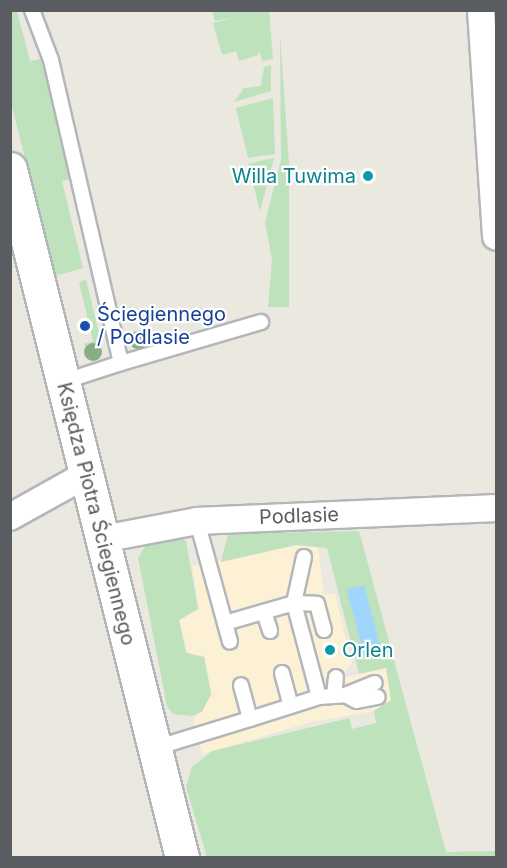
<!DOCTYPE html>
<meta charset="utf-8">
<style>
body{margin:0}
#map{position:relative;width:507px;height:868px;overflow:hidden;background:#ebe8e0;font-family:Inter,sans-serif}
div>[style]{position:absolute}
.commercial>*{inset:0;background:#fcf1d4}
.green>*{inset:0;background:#bee2bc}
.water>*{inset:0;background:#a0d6fb;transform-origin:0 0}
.roads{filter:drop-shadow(2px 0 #b3b6ba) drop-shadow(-2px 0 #b3b6ba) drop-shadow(0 2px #b3b6ba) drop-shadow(0 -2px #b3b6ba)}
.lane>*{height:14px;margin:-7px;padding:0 7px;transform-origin:7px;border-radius:7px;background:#fff}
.street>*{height:26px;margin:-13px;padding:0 13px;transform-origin:13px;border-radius:13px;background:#fff}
.secondary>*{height:33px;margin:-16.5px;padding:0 16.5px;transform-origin:16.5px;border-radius:16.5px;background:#fff}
.trees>*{width:18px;height:18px;margin:-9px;border-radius:50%;background:#88af84}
.dots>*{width:16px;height:16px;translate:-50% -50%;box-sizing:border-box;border:3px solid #fff;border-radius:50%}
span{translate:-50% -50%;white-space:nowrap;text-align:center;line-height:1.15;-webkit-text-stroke:4.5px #fff;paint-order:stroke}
.culture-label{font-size:20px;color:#0d838f}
.right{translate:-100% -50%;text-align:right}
.left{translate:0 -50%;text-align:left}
.transit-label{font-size:20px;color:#164399}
.street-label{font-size:20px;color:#595c60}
.frame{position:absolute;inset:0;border:12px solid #595c60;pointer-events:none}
</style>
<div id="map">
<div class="commercial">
<i style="clip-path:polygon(296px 545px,318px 547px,324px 595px,335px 593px,352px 663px,339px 679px,386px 668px,393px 699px,374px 711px,311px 722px,203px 754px,193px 721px,212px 695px,205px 657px,187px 652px,180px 620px,199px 609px,192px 566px)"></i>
</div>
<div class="green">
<i style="clip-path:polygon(10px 11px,17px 11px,30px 61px,44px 58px,75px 178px,62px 181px,83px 268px,55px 276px,11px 103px)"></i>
<i style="clip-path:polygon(212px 11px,269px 11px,273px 59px,262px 61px,259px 50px,258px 55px,239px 61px,236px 51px,222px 55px,213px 23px,233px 18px,215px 21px)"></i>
<i style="clip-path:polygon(280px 34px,289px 164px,289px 307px,268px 307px,272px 260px,265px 222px,281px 160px)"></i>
<i style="clip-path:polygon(271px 65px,271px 91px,234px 102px,244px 88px,261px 86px,264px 67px)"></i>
<i style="clip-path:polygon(273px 98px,275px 154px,248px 158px,236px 108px)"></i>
<i style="clip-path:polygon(274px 158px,260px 211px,248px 164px)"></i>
<i style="clip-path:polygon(86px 279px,102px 346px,91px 358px,84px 344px,93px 341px,79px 282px)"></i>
<i style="clip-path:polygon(359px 531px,446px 852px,496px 851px,496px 857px,207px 857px,186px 787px,192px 767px,212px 751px,349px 718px,352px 729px,376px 723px,374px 711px,391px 700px,386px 668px,359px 674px,327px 548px,296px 545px,221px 562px,228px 534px)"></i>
<i style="clip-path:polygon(176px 535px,186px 541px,198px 609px,179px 620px,186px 653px,204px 657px,211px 694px,202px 712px,192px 716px,173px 714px,167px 706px,138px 558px,150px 538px)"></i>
</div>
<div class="water">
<i style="left:364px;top:585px;width:71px;height:18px;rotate:75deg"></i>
</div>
<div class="roads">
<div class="lane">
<i style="left:32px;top:10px;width:53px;rotate:69.2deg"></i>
<i style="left:51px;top:60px;width:311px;rotate:77deg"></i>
<i style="left:121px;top:363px;width:62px;rotate:162.1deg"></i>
<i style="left:121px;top:363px;width:146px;rotate:-16.3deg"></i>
<i style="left:197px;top:521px;width:125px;rotate:74.7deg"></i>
<i style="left:304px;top:557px;width:47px;rotate:102.3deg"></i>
<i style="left:294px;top:603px;width:23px;rotate:2deg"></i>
<i style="left:317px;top:604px;width:27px;rotate:75deg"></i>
<i style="left:264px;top:612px;width:20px;rotate:72deg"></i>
<i style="left:225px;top:623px;width:72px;rotate:-16.2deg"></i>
<i style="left:294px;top:603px;width:97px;rotate:75.1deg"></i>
<i style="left:319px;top:697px;width:72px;rotate:162.3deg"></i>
<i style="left:282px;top:673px;width:34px;rotate:75deg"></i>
<i style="left:345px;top:695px;width:13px;rotate:27deg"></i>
<i style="left:357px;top:701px;width:21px;rotate:-11deg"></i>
<i style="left:334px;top:696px;width:19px;rotate:-84deg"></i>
<i style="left:319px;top:697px;width:26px;rotate:-4deg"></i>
<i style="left:345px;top:695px;width:32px;rotate:-22deg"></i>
<i style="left:155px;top:748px;width:99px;rotate:-17deg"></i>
<i style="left:250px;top:719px;width:35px;rotate:-105deg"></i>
</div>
<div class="street">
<i style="left:481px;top:10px;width:227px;rotate:86.2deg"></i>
<i style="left:10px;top:517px;width:86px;rotate:-29.2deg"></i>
<i style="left:103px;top:539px;width:96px;rotate:-10.8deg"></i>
<i style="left:197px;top:521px;width:299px;rotate:-2.5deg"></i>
</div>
<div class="secondary">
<i style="left:10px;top:169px;width:710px;rotate:75.98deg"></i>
</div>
</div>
<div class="trees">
<i style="left:138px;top:340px"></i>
<i style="left:93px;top:352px"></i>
</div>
<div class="dots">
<i style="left:368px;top:176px;background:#0f9aa8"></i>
<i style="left:85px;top:326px;background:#1a4fb4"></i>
<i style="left:330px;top:650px;background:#0f9aa8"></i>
</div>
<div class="culture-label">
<span class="right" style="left:356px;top:176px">Willa Tuwima</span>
<span class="left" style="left:342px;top:650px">Orlen</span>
</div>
<div class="transit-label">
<span class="left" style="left:97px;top:326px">Ściegiennego<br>/ Podlasie</span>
</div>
<div class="street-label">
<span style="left:96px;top:514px;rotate:76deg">Księdza Piotra Ściegiennego</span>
<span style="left:299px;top:516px;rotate:-2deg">Podlasie</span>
</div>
<div class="frame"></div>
</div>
